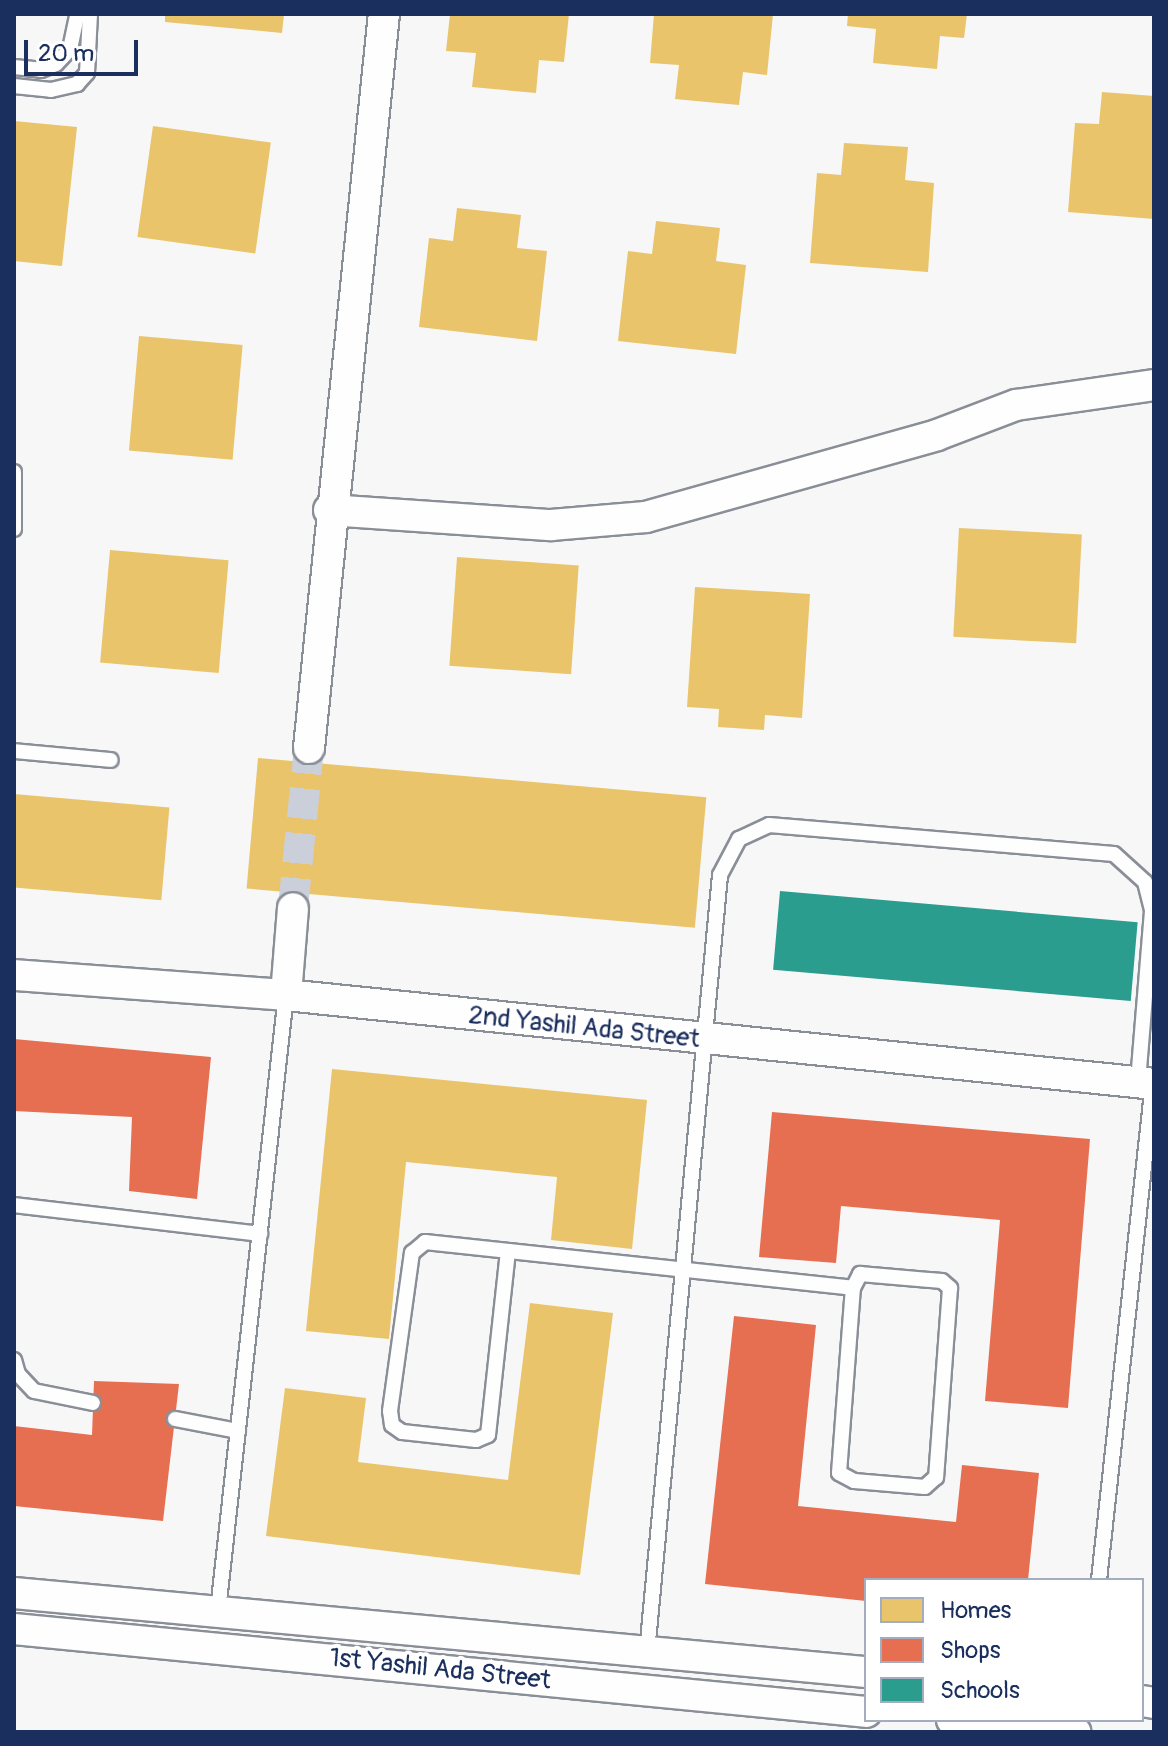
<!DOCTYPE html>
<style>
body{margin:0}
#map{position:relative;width:1168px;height:1746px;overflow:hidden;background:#f7f7f8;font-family:Pangolin,sans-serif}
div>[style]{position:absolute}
.homes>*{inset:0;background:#e9c46a;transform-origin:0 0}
.shops>*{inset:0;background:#e76f51}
.schools>*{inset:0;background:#2a9d8f;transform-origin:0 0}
.street-tunnel>*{height:30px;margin-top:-15px;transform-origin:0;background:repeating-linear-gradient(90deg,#cbcfd9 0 30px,transparent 0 45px)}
.roads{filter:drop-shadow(2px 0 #8a8e97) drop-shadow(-2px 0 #8a8e97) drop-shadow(0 2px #8a8e97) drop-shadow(0 -2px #8a8e97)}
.lane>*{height:14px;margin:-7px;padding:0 7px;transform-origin:7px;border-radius:7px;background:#fefefe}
.street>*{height:30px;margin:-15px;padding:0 15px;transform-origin:15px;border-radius:15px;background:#fefefe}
span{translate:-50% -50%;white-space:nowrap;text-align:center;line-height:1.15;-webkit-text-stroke:8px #fff;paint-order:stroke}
.street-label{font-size:26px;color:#1b2f5e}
.frame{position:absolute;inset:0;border:16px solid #1b2f5e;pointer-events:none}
.legend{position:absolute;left:864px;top:1578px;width:280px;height:144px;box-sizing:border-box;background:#fff;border:2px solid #a4acbf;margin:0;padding:10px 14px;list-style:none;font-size:24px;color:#1b2f5e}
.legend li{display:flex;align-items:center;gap:16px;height:40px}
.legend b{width:40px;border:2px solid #a4acbf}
.scale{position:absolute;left:24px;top:40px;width:114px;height:36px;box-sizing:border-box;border:4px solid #1b2f5e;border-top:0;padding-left:10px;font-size:24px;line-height:28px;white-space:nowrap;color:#1b2f5e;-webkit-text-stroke:6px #fff;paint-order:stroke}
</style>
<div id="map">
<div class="homes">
<i style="clip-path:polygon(165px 14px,284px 14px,282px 33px,165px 22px)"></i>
<i style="clip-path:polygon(450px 14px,569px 14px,564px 62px,539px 60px,536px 93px,472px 87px,476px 53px,446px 51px)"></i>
<i style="clip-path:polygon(654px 14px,773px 14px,767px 75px,743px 72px,739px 105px,675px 99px,679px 65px,650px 63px)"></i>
<i style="clip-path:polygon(848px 14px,967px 14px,964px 38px,940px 36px,937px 69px,873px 63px,876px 29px,847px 26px)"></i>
<i style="clip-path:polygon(1102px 92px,1154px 96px,1154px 219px,1068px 212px,1075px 123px,1099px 124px)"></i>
<i style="clip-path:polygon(14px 121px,77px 127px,62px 266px,14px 261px)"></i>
<i style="left:153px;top:126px;width:119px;height:112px;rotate:8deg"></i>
<i style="clip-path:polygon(844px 143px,908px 147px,905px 180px,934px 183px,928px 272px,810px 263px,817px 173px,841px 175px)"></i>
<i style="clip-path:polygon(457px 208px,521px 215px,517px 248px,547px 251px,537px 341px,419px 327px,429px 238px,453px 241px)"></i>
<i style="clip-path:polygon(656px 221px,720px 228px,716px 261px,746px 265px,736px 354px,618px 341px,628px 251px,652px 254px)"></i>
<i style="left:139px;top:336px;width:104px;height:115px;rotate:5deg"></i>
<i style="left:959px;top:528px;width:123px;height:109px;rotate:3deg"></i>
<i style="left:110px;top:550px;width:119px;height:113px;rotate:5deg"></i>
<i style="left:457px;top:557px;width:122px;height:109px;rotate:4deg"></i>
<i style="clip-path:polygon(695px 587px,810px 594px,802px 718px,765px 715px,764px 730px,718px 727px,719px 709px,687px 707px)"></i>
<i style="left:258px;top:758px;width:450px;height:131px;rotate:5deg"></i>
<i style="left:14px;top:794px;width:156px;height:93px;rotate:5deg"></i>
<i style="clip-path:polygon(332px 1069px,647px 1100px,632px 1249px,551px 1240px,557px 1177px,406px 1162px,389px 1339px,306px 1331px)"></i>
<i style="clip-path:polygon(530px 1303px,613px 1313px,580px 1575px,266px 1536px,285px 1388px,366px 1398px,358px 1462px,508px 1480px)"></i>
</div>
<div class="shops">
<i style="clip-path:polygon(14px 1039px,211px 1057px,197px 1199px,129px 1191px,132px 1117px,14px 1111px)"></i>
<i style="clip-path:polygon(772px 1112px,1090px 1139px,1068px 1408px,985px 1401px,1000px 1220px,841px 1206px,836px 1263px,759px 1257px)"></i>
<i style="clip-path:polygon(734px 1316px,816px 1325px,798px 1506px,956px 1522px,962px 1465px,1039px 1473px,1028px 1580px,866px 1580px,866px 1601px,705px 1584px)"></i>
<i style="clip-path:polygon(94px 1381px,179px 1384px,163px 1521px,14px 1506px,14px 1426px,92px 1435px)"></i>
</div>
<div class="schools">
<i style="left:780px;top:891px;width:359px;height:79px;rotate:5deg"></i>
</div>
<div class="street-tunnel">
<i style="left:293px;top:908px;width:161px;rotate:-84.3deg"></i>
</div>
<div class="roads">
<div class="lane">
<i style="left:14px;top:67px;width:27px;rotate:6deg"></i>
<i style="left:41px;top:70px;width:16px;rotate:-22deg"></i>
<i style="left:56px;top:64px;width:21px;rotate:-47deg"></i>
<i style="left:70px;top:49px;width:35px;rotate:-78deg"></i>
<i style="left:14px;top:86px;width:37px;rotate:6deg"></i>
<i style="left:51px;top:90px;width:27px;rotate:-13deg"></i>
<i style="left:77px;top:84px;width:15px;rotate:-48deg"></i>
<i style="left:87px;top:73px;width:59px;rotate:-87.1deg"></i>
<i style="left:14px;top:472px;width:57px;rotate:90deg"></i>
<i style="left:14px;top:751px;width:97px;rotate:5.3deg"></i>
<i style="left:14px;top:1205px;width:248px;rotate:6.7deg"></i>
<i style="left:508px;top:1251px;width:185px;rotate:96.2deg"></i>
<i style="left:488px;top:1435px;width:13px;rotate:157deg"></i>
<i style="left:476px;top:1440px;width:74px;rotate:-173.8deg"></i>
<i style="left:402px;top:1432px;width:12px;rotate:-145deg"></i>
<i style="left:392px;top:1425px;width:14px;rotate:-98deg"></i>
<i style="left:390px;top:1411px;width:160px;rotate:-82.1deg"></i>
<i style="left:412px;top:1253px;width:17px;rotate:-40deg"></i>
<i style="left:425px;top:1242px;width:430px;rotate:6.1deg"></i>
<i style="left:860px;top:1274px;width:82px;rotate:4.9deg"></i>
<i style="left:942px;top:1281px;width:11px;rotate:41deg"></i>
<i style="left:950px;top:1288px;width:190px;rotate:94.2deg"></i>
<i style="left:936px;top:1477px;width:15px;rotate:138deg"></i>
<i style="left:925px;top:1487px;width:71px;rotate:-175.2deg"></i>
<i style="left:854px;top:1481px;width:17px;rotate:-152deg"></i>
<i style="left:839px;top:1473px;width:186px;rotate:-85.7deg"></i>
<i style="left:853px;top:1288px;width:16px;rotate:-63deg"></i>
<i style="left:14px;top:1360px;width:15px;rotate:74deg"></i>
<i style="left:18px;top:1374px;width:23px;rotate:47deg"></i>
<i style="left:34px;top:1391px;width:60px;rotate:11.5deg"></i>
<i style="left:175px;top:1419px;width:64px;rotate:10.8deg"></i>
<i style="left:1099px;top:1580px;width:499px;rotate:-83.8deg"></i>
<i style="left:218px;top:1610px;width:619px;rotate:-83.69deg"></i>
<i style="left:647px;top:1652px;width:780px;rotate:-84.63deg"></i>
<i style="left:720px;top:875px;width:41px;rotate:-62.2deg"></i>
<i style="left:739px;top:839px;width:33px;rotate:-25deg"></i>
<i style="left:769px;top:825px;width:346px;rotate:4.8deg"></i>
<i style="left:1114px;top:854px;width:42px;rotate:42.1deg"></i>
<i style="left:1145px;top:882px;width:30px;rotate:76deg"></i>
<i style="left:1152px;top:911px;width:173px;rotate:94.7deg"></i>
</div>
<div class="street">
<i style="left:329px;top:510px;width:223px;rotate:3.9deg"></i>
<i style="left:551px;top:525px;width:95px;rotate:-4.8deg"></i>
<i style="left:646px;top:517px;width:302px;rotate:-15.7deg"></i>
<i style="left:937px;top:435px;width:85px;rotate:-20.8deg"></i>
<i style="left:1016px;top:405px;width:139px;rotate:-8.2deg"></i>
<i style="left:309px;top:748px;width:738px;rotate:-84.17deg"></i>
<i style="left:14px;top:975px;width:273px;rotate:4.2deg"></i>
<i style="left:286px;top:995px;width:873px;rotate:5.85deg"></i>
<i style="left:286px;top:995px;width:87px;rotate:-85.4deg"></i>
<i style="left:14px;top:1593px;width:856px;rotate:5.3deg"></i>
<i style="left:14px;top:1629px;width:856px;rotate:5.56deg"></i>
<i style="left:1142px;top:1701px;width:12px;rotate:9deg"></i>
<i style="left:952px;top:1720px;width:124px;rotate:5.6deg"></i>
</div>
</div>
<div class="street-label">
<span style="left:584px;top:1028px;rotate:6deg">2nd Yashil Ada Street</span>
<span style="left:440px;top:1670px;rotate:6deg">1st Yashil Ada Street</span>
</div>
<div class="frame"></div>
<ul class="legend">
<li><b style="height:22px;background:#e9c46a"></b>Homes</li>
<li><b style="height:22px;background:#e76f51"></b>Shops</li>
<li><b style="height:22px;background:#2a9d8f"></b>Schools</li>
</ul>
<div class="scale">20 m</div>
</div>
